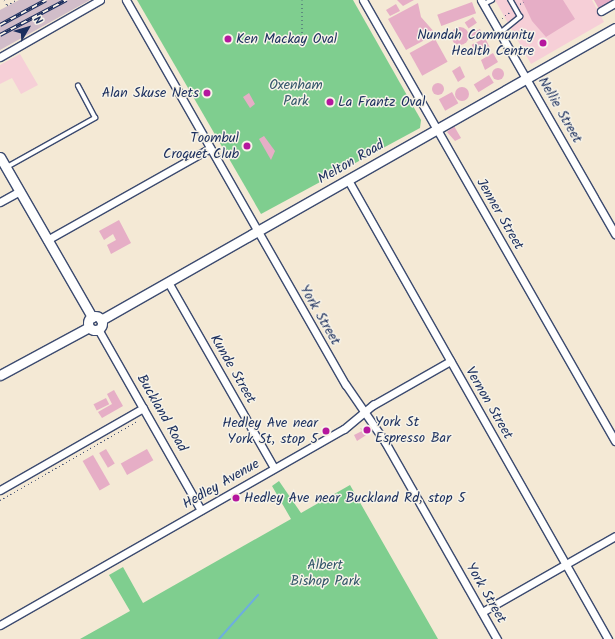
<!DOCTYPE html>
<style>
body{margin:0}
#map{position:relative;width:615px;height:639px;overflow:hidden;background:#f4e9d5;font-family:Kalam,sans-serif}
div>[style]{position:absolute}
.built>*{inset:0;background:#f6cfd7}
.industrial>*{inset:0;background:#d1bdc9}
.green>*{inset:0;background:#7fce8f}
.stream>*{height:2px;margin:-1px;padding:0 1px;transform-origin:1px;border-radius:1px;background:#6dade0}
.building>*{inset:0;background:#e6aec6;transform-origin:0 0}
.round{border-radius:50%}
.path>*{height:1px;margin-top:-0.5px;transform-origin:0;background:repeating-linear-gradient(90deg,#3c4b70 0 1px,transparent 0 4px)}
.roads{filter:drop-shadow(1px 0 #3c4b70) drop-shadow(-1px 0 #3c4b70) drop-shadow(0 1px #3c4b70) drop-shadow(0 -1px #3c4b70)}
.service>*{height:3.5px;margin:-1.75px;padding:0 1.75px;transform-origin:1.75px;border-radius:1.75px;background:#fff}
.minor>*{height:7px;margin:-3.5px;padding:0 3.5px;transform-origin:3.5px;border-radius:3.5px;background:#fff}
.tertiary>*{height:9px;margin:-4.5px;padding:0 4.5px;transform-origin:4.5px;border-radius:4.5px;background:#fff}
.tertiary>.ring{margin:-4.5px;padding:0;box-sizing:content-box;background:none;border:9px solid #fff;border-radius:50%}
.rail>*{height:3.5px;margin-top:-1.75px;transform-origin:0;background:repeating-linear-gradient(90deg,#f7f3e8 0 6px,#1b2f5e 0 12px);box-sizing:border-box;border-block:1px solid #1b2f5e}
.dots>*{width:11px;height:11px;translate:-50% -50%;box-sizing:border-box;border:2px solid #f7f3e8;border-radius:50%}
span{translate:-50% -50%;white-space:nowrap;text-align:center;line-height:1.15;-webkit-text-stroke:3px #f7f3e8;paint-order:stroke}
.poi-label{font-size:14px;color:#1b2f5e}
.right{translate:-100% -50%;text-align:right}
.left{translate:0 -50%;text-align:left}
.park-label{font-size:14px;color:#34576a}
.street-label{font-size:14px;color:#1b2f5e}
.north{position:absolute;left:8px;top:8px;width:40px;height:40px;-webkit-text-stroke:3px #f7f3e8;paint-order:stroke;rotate:52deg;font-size:11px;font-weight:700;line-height:16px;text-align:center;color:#1b2f5e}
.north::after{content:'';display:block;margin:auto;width:14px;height:18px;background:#1b2f5e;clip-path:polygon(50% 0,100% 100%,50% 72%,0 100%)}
</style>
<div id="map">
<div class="built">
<i style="clip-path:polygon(495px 0,592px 0,604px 22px,531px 64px)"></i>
<i style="clip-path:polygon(20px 54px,38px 85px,21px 94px,12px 78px,0 84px,0 65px)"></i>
</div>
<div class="industrial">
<i style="clip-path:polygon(19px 0,90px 0,0 50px,0 10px)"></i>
</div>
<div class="green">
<i style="clip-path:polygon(137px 0,353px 0,421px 120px,420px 128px,261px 214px)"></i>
<i style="clip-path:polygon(279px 481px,301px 513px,350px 485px,438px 639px,80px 639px,130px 611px,109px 575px,123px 567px,143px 603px,291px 519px,272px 486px)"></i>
</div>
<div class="stream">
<i style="left:219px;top:639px;width:59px;rotate:-48.4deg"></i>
</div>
<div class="building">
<i style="clip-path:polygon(397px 0,414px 0,403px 6px)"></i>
<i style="clip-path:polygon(522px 0,563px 0,575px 19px,546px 37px,532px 21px)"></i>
<i style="clip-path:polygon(594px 0,615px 0,599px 9px)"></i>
<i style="left:472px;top:2px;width:12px;height:37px;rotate:70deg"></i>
<i style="clip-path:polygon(418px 3px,421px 17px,436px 34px,406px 50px,388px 19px)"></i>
<i style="clip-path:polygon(396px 4px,400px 11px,390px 16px,386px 10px)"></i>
<i style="left:473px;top:17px;width:7px;height:10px;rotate:56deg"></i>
<i class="round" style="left:451px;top:27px;width:18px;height:18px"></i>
<i style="clip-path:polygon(480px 29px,483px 35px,472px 41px,470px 34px)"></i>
<i style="left:485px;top:38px;width:11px;height:15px;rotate:63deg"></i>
<i style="left:435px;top:39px;width:26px;height:29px;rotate:61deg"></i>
<i style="clip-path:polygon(493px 53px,498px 62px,485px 70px,481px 60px)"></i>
<i style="clip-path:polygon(460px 66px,465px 77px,458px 82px,452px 71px)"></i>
<i class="round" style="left:492px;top:68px;width:12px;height:12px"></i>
<i style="left:489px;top:75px;width:9px;height:18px;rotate:58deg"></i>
<i class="round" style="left:432px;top:83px;width:12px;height:12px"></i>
<i class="round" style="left:455px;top:87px;width:14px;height:14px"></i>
<i style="left:452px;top:92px;width:13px;height:15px;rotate:61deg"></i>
<i style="clip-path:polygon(249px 93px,255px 104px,250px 108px,243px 97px)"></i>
<i style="clip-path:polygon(454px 126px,461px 138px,455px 141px,447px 132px)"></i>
<i style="clip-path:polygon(264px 136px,275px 151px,271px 160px,259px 139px)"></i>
<i style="clip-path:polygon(119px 220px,131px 243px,111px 254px,107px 245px,116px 240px,113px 234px,104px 240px,99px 231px)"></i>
<i style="clip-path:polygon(114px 390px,123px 406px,102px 418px,98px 412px,112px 404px,107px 394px)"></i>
<i style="left:106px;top:398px;width:7px;height:14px;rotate:63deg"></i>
<i style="clip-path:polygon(360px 428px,371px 432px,357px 441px,354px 435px,362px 431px)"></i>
<i style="left:106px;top:449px;width:17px;height:8px;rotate:59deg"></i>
<i style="left:147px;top:449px;width:13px;height:30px;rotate:61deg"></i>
<i style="left:93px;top:455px;width:34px;height:12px;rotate:60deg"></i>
</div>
<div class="path">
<i style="left:4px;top:0;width:6px;rotate:59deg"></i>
<i style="left:7px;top:5px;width:10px;rotate:-29deg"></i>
<i style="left:302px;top:0;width:38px;rotate:90deg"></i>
<i style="left:520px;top:4px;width:4px;rotate:-34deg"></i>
<i style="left:502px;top:18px;width:10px;rotate:-37deg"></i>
<i style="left:0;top:500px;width:160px;rotate:-29.9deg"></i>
</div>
<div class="roads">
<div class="service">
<i style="left:484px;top:4px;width:9px;rotate:-27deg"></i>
<i style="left:500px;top:33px;width:26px;rotate:-39deg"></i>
<i style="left:520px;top:17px;width:20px;rotate:-120deg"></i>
<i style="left:7px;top:167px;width:101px;rotate:-29.1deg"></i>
<i style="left:95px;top:118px;width:36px;rotate:-118deg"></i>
</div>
<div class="minor">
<i style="left:126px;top:0;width:443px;rotate:60.3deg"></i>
<i style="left:346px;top:385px;width:69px;rotate:55.6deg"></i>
<i style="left:385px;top:442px;width:227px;rotate:60.4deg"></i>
<i style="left:363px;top:0;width:508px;rotate:60.26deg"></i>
<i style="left:481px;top:0;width:270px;rotate:60.2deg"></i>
<i style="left:601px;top:11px;width:16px;rotate:-30deg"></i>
<i style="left:0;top:57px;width:115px;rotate:-29.7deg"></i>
<i style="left:348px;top:180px;width:528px;rotate:60.47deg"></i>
<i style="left:0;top:202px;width:23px;rotate:-29deg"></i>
<i style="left:47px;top:240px;width:187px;rotate:-29.4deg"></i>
<i style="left:168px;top:282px;width:214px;rotate:60.3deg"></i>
<i style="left:98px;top:329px;width:208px;rotate:60.4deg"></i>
<i style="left:0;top:490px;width:165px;rotate:-29.8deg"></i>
<i style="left:482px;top:612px;width:153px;rotate:-29.7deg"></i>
<i style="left:0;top:625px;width:396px;rotate:-29.7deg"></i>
<i style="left:344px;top:429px;width:38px;rotate:-40deg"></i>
<i style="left:373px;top:405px;width:89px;rotate:-29.7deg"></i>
</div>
<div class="tertiary">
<i style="left:0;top:157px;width:185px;rotate:60.1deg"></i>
<i class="ring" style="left:88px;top:316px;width:5px;height:5px"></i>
<i style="left:101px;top:320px;width:591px;rotate:-29.6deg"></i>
<i style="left:0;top:375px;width:101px;rotate:-28.3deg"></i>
</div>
</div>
<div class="rail">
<i style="left:0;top:25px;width:52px;rotate:-28.5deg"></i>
<i style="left:0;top:35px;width:75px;rotate:-27.9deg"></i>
</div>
<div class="dots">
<i style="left:228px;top:39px;background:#b5179e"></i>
<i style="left:543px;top:43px;background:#b5179e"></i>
<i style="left:207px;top:93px;background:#b5179e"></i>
<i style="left:330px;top:102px;background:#b5179e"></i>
<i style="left:247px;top:146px;background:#b5179e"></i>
<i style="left:367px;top:430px;background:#b5179e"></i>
<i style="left:326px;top:431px;background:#b5179e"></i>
<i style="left:236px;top:498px;background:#b5179e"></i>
</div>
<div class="poi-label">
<span class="right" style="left:534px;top:43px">Nundah Community<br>Health Centre</span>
<span class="left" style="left:236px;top:39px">Ken Mackay Oval</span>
<span class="right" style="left:199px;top:93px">Alan Skuse Nets</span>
<span class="left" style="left:338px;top:102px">La Frantz Oval</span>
<span class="right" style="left:239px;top:146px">Toombul<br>Croquet Club</span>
<span class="left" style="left:375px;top:430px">York St<br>Espresso Bar</span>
<span class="right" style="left:318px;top:431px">Hedley Ave near<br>York St, stop 5</span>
<span class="left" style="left:244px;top:498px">Hedley Ave near Buckland Rd, stop 5</span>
</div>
<div class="park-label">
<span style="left:296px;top:93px">Oxenham<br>Park</span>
<span style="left:325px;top:573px">Albert<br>Bishop Park</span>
</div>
<div class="street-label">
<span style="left:560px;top:110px;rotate:60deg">Nellie Street</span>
<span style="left:351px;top:162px;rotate:-30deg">Melton Road</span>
<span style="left:500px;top:214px;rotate:60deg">Jenner Street</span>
<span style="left:320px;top:315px;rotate:60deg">York Street</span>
<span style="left:233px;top:369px;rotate:60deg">Kunde Street</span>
<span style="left:489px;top:403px;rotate:60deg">Vernon Street</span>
<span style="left:162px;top:413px;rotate:60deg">Buckland Road</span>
<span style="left:221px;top:484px;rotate:-30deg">Hedley Avenue</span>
<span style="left:486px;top:593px;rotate:60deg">York Street</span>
</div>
<div class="north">N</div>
</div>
